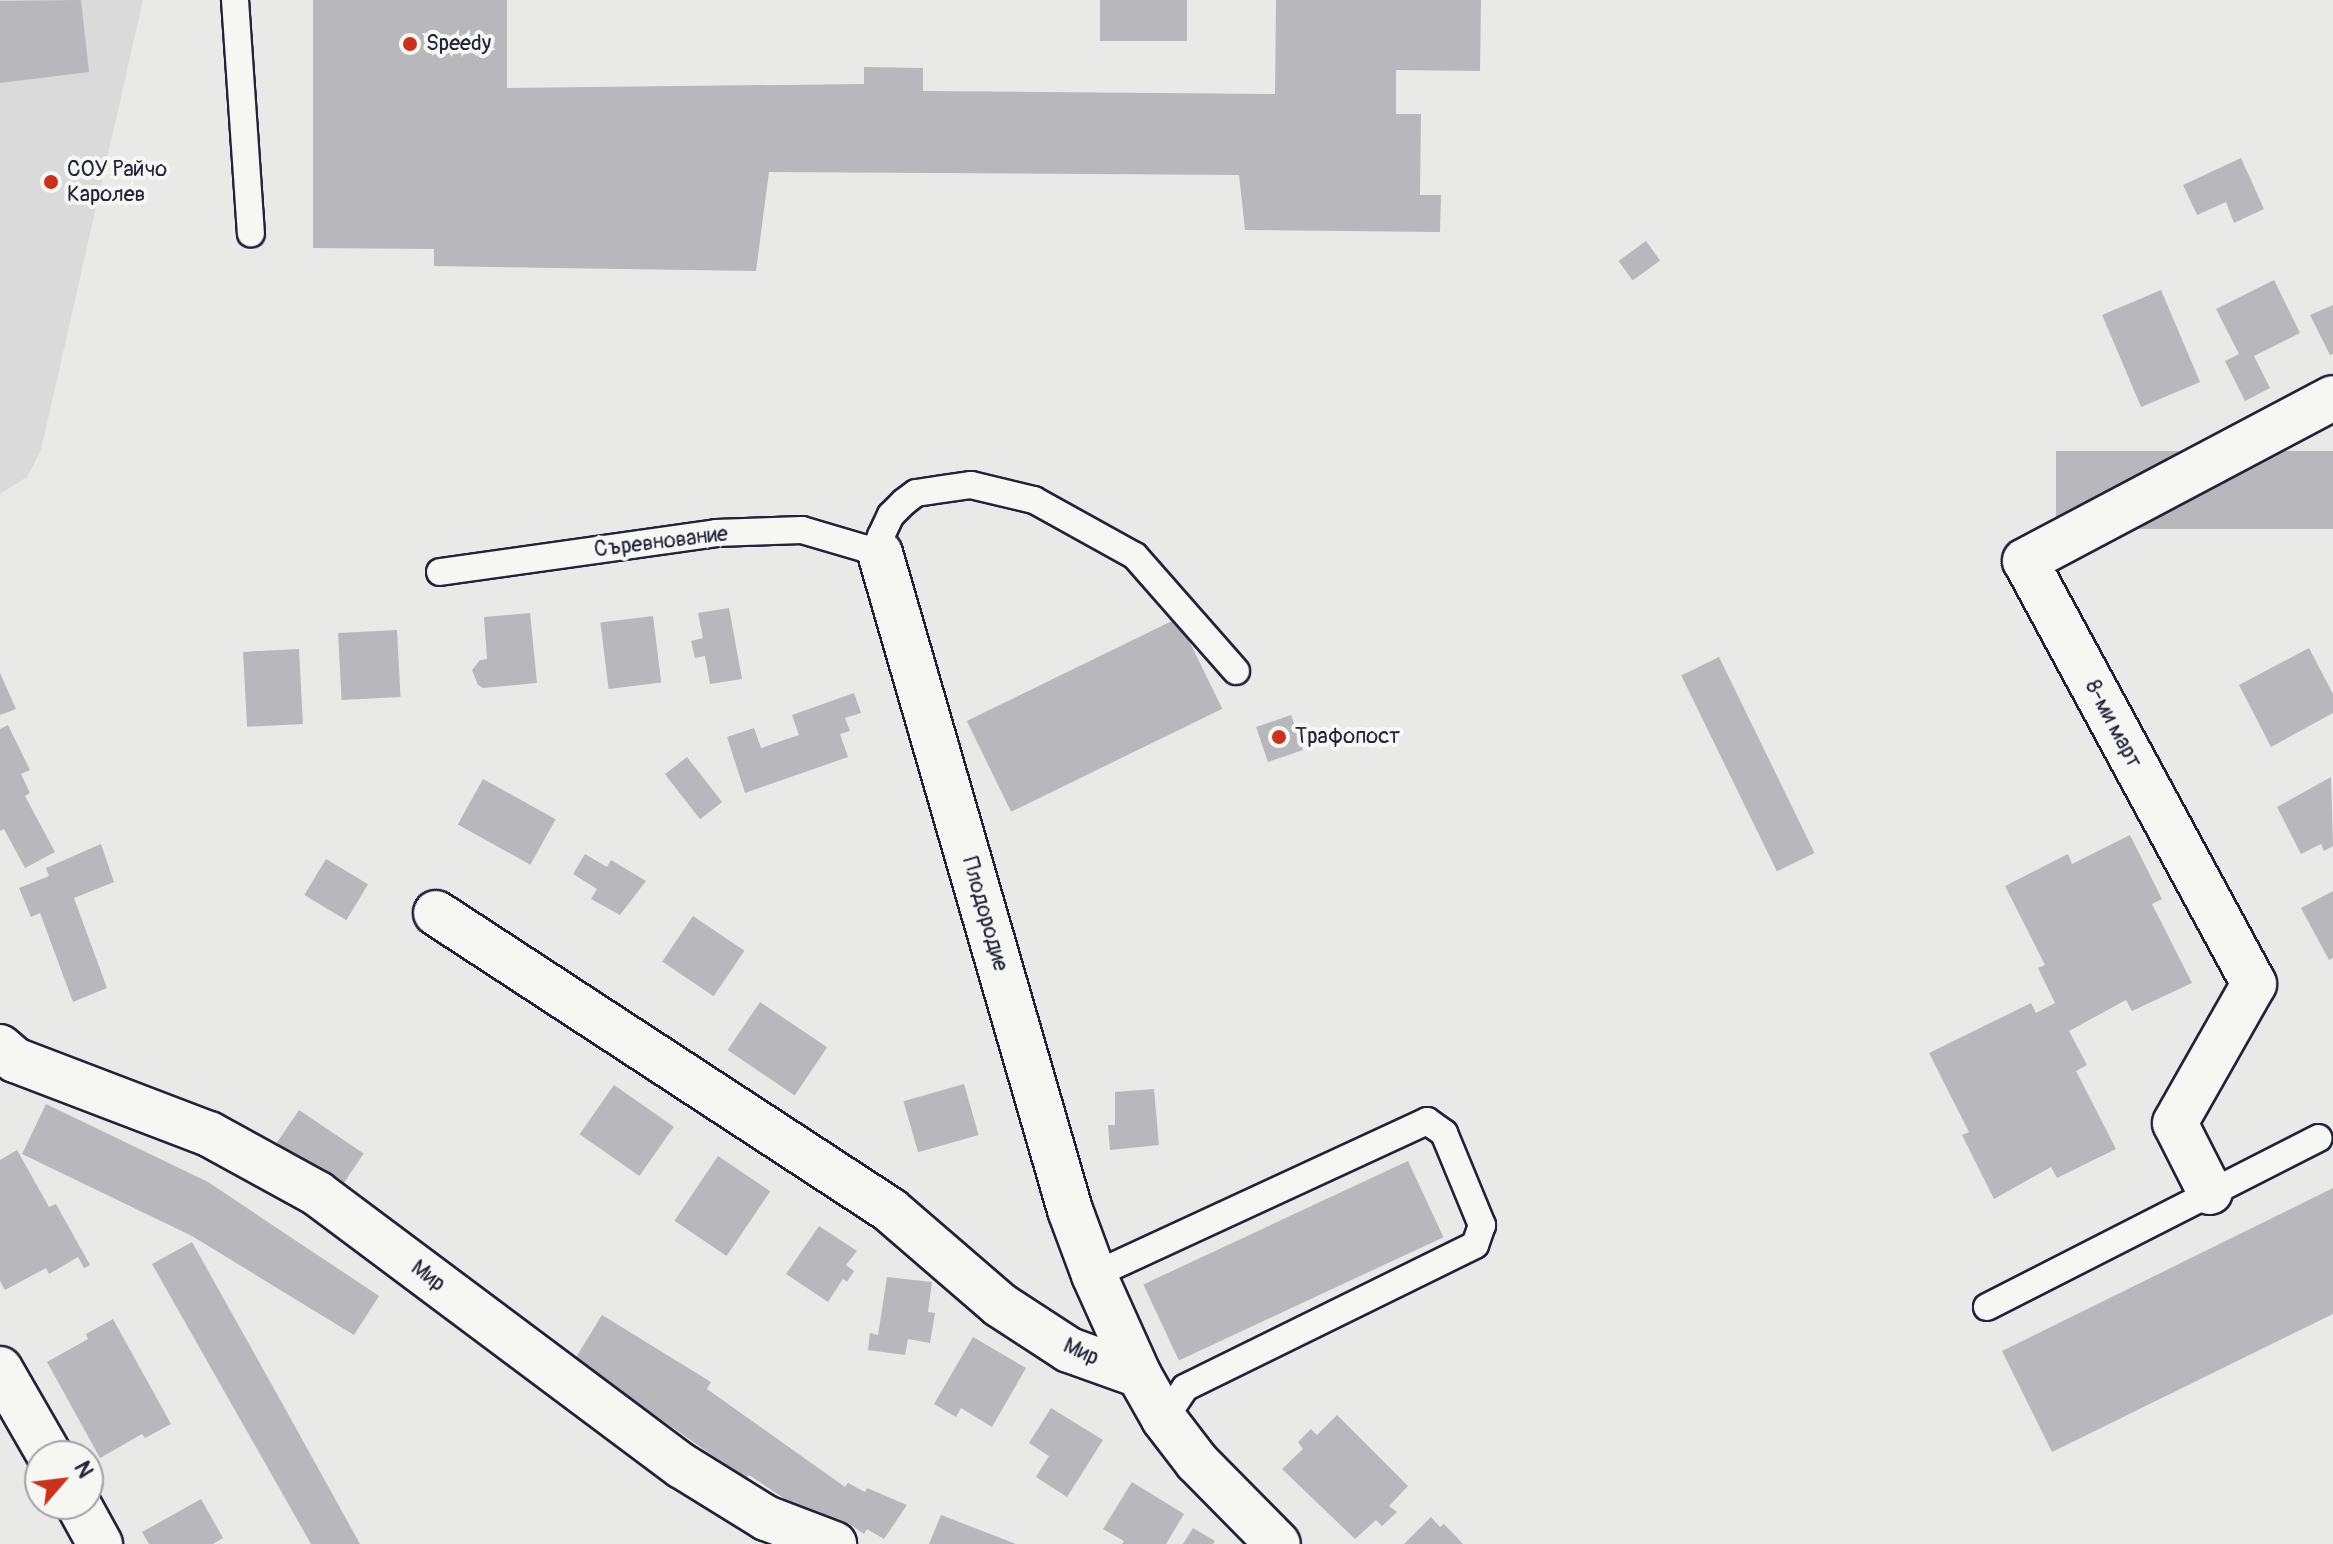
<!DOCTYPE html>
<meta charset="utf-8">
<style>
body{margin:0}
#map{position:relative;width:2333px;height:1544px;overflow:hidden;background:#e9e9e7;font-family:Pangolin,sans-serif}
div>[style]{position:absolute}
.built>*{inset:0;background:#dadada}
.building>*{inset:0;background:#b8b8bc;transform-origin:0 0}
.roads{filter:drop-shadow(2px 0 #22223b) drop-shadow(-2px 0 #22223b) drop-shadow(0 2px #22223b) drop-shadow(0 -2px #22223b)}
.lane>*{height:26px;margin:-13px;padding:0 13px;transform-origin:13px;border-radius:13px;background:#f6f6f2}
.street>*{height:44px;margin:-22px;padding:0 22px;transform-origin:22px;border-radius:22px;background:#f6f6f2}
.secondary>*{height:44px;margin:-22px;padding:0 22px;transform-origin:22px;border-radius:22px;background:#f6f6f2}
.dots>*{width:22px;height:22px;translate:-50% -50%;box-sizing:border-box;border:4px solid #f6f6f2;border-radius:50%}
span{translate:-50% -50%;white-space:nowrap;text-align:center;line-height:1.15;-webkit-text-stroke:8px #f6f6f2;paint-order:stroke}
.poi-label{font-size:22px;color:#22223b}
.left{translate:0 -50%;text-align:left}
.street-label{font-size:22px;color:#22223b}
.north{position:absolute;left:24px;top:1440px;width:80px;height:80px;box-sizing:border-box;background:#f6f6f2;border:2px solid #a1a1a9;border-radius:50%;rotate:62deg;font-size:22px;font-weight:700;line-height:32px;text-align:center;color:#22223b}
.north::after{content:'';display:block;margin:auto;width:28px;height:36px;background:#c8321e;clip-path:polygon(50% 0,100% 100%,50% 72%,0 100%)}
</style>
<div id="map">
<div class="built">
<i style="clip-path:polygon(0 0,143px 0,41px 450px,27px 477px,0 494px)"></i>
</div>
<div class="building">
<i style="clip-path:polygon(81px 0,89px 72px,0 83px,0 1px)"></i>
<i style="clip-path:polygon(313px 0,507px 0,507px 88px,864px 84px,864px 67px,923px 68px,923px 91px,1275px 94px,1276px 0,1481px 0,1480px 71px,1396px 70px,1396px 114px,1421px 114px,1420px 195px,1441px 195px,1440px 232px,1245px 230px,1239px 175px,769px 172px,756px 271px,434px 266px,434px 249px,313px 248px)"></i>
<i style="left:1100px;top:0;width:87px;height:41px"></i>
<i style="clip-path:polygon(2241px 158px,2264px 209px,2234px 223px,2226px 202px,2197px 215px,2183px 185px)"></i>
<i style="left:1646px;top:241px;width:24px;height:34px;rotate:54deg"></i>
<i style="clip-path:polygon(2274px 280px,2300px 333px,2254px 356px,2270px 388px,2245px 401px,2225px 361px,2239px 354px,2216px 309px)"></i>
<i style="left:2161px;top:290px;width:100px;height:64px;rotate:67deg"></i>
<i style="clip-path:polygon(2333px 305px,2333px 354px,2330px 355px,2310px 315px)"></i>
<i style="left:2333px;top:451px;width:78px;height:277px;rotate:90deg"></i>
<i style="clip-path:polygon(729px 608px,742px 679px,710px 684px,705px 656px,695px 658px,691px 641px,703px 638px,698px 613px)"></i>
<i style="clip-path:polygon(530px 613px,537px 683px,483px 688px,478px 685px,472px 670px,480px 660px,487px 659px,484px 617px)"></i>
<i style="left:653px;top:616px;width:67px;height:53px;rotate:83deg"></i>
<i style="left:1178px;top:618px;width:101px;height:235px;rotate:64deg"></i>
<i style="left:397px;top:630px;width:67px;height:59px;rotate:87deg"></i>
<i style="clip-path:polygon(2309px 648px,2333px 694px,2333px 713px,2271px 747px,2239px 685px)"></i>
<i style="left:299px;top:649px;width:75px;height:56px;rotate:87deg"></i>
<i style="left:1719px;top:657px;width:218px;height:42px;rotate:64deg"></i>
<i style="clip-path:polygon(0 673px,16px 709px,0 715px)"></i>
<i style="clip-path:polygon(854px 693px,861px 713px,845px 718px,850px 731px,840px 734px,848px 757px,745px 793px,727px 737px,754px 728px,761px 748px,784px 740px,799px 735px,792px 715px)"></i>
<i style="left:1291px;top:715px;width:37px;height:37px;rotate:71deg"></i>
<i style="clip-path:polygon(8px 725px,30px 770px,21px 774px,30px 793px,25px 796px,55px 852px,25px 868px,4px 829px,0 831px,0 729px)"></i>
<i style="left:687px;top:757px;width:57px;height:28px;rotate:52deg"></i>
<i style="clip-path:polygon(2331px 777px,2333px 846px,2324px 851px,2321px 844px,2301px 854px,2277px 807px)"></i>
<i style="left:483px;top:779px;width:83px;height:52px;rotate:29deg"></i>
<i style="clip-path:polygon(2130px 835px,2162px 899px,2152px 904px,2192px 983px,2132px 1011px,2126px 1000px,2069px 1031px,2087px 1065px,2076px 1071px,2116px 1149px,2057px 1178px,2051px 1167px,1994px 1199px,1962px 1135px,1969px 1132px,1929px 1053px,2031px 1003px,2036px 1013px,2055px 1003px,2038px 968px,2045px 965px,2005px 886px,2068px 854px,2072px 864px)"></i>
<i style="clip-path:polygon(101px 844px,114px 882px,74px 898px,107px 988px,73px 1002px,40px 913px,31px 917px,19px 888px,49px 876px,46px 868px)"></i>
<i style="clip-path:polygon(585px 854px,607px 867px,611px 860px,646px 881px,620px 915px,591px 899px,597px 889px,573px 874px)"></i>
<i style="left:326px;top:859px;width:49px;height:42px;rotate:31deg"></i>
<i style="clip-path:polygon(2333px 891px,2333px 958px,2329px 960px,2301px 908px)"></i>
<i style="left:693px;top:916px;width:62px;height:55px;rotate:34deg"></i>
<i style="left:760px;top:1002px;width:81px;height:58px;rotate:34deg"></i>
<i style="left:964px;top:1084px;width:53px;height:63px;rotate:74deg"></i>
<i style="left:614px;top:1085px;width:73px;height:60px;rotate:35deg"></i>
<i style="clip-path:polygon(1154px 1089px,1159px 1145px,1110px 1150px,1108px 1125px,1115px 1125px,1115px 1092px)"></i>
<i style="clip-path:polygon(46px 1104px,208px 1182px,379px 1296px,354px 1335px,192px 1236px,22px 1154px)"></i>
<i style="left:299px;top:1110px;width:78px;height:48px;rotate:34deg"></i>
<i style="clip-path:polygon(17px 1150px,49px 1207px,56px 1204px,90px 1265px,84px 1268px,78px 1257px,49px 1274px,46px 1268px,5px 1290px,0 1281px,0 1160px)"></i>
<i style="left:718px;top:1156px;width:63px;height:78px;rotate:34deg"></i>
<i style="left:1408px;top:1161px;width:84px;height:292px;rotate:65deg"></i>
<i style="clip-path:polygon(2333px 1188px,2333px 1314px,2052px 1452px,2002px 1351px)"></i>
<i style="clip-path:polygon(819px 1226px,857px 1251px,846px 1265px,854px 1271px,847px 1282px,843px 1279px,828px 1302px,786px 1274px)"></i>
<i style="clip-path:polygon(192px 1242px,282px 1403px,360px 1544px,311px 1544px,152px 1264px)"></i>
<i style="clip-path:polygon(887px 1277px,932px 1282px,928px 1312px,935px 1313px,930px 1343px,908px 1339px,905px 1355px,868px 1350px,870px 1333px,878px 1335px)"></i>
<i style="clip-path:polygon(602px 1315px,711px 1382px,707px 1389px,845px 1487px,848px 1483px,865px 1492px,867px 1488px,907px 1505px,884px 1539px,867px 1529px,864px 1534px,848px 1523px,844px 1528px,828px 1517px,824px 1522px,783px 1503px,785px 1499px,749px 1475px,746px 1479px,575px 1359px)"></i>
<i style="clip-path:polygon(113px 1319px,171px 1424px,145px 1438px,142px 1434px,100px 1458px,47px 1362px,88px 1339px,86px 1334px)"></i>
<i style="clip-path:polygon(973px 1337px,1026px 1368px,992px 1427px,961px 1408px,956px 1417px,934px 1404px)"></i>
<i style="clip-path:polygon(1051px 1408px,1103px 1440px,1067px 1497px,1036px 1477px,1049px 1456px,1029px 1443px)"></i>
<i style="clip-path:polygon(1337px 1415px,1408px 1486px,1389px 1506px,1397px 1512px,1382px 1526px,1376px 1520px,1355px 1539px,1282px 1469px,1303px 1449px,1298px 1442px,1311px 1429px,1317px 1435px)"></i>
<i style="clip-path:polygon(1132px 1482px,1184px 1514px,1166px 1544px,1122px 1544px,1124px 1541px,1103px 1529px)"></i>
<i style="clip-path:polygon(201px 1499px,223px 1538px,213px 1544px,149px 1544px,142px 1532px)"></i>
<i style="clip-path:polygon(941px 1515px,1016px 1544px,929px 1544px)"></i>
<i style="clip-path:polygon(1431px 1517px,1440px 1527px,1444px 1524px,1463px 1544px,1404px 1544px)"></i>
<i style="clip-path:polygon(1193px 1528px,1215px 1541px,1213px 1544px,1183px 1544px)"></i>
</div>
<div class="roads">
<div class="lane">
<i style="left:235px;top:0;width:234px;rotate:86.1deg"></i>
<i style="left:440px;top:572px;width:279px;rotate:-8deg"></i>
<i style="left:716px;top:533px;width:86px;rotate:-2deg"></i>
<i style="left:802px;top:530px;width:81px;rotate:16.4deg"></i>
<i style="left:880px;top:553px;width:17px;rotate:-87deg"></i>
<i style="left:881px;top:536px;width:23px;rotate:-65deg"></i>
<i style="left:891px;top:515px;width:18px;rotate:-45deg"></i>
<i style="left:904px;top:502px;width:15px;rotate:-37deg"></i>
<i style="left:916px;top:493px;width:56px;rotate:-8.3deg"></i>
<i style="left:971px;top:485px;width:65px;rotate:13.4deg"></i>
<i style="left:1034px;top:500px;width:115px;rotate:29deg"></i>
<i style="left:1135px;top:556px;width:153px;rotate:48.7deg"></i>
<i style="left:1094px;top:1275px;width:367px;rotate:-24.8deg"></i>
<i style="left:1427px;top:1121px;width:21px;rotate:35deg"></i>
<i style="left:1444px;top:1133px;width:100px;rotate:67.6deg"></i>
<i style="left:1482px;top:1225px;width:21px;rotate:109deg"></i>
<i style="left:1475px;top:1245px;width:323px;rotate:153.8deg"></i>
<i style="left:1185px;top:1388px;width:37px;rotate:124deg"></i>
<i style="left:1987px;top:1307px;width:372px;rotate:-27deg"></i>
</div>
<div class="street">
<i style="left:880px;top:553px;width:684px;rotate:73.87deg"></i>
<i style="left:1070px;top:1210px;width:69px;rotate:69.7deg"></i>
<i style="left:1094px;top:1275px;width:110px;rotate:65.8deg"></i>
<i style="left:1139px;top:1375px;width:51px;rotate:60.4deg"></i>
<i style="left:1164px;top:1419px;width:54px;rotate:52.5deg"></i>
<i style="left:1197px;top:1462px;width:115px;rotate:45.4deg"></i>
<i style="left:436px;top:913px;width:543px;rotate:33.19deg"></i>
<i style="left:890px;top:1210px;width:145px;rotate:40.8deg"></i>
<i style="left:1000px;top:1305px;width:82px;rotate:33.1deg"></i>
<i style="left:1069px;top:1350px;width:74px;rotate:19.7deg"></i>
<i style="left:0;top:1047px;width:20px;rotate:41deg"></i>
<i style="left:15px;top:1060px;width:208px;rotate:20.9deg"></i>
<i style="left:209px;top:1134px;width:124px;rotate:28.8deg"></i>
<i style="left:318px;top:1194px;width:454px;rotate:36.8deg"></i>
<i style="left:682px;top:1466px;width:99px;rotate:31.8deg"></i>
<i style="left:766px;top:1518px;width:73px;rotate:20.9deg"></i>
<i style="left:2210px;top:1192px;width:77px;rotate:-116.9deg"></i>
<i style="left:2175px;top:1123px;width:160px;rotate:-60.4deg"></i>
<i style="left:2254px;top:984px;width:481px;rotate:-118.4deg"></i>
<i style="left:2025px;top:561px;width:348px;rotate:-27.9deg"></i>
</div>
<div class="secondary">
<i style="left:0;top:1369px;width:100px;rotate:60.1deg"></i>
<i style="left:78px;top:1504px;width:46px;rotate:61.2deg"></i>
</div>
</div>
<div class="dots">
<i style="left:410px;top:44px;background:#c8321e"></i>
<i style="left:51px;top:182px;background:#c8321e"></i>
<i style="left:1279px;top:737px;background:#c8321e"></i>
</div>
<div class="poi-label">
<span class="left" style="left:426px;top:44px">Speedy</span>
<span class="left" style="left:67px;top:182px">СОУ Райчо<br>Каролев</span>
<span class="left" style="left:1295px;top:737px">Трафопост</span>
</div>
<div class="street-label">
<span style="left:661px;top:542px;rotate:-7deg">Съревнование</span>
<span style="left:2113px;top:724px;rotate:62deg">8-ми март</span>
<span style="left:985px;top:914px;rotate:74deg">Плодородие</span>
<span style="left:428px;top:1276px;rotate:37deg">Мир</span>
<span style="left:1081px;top:1352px;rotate:24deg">Мир</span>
</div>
<div class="north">N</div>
</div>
